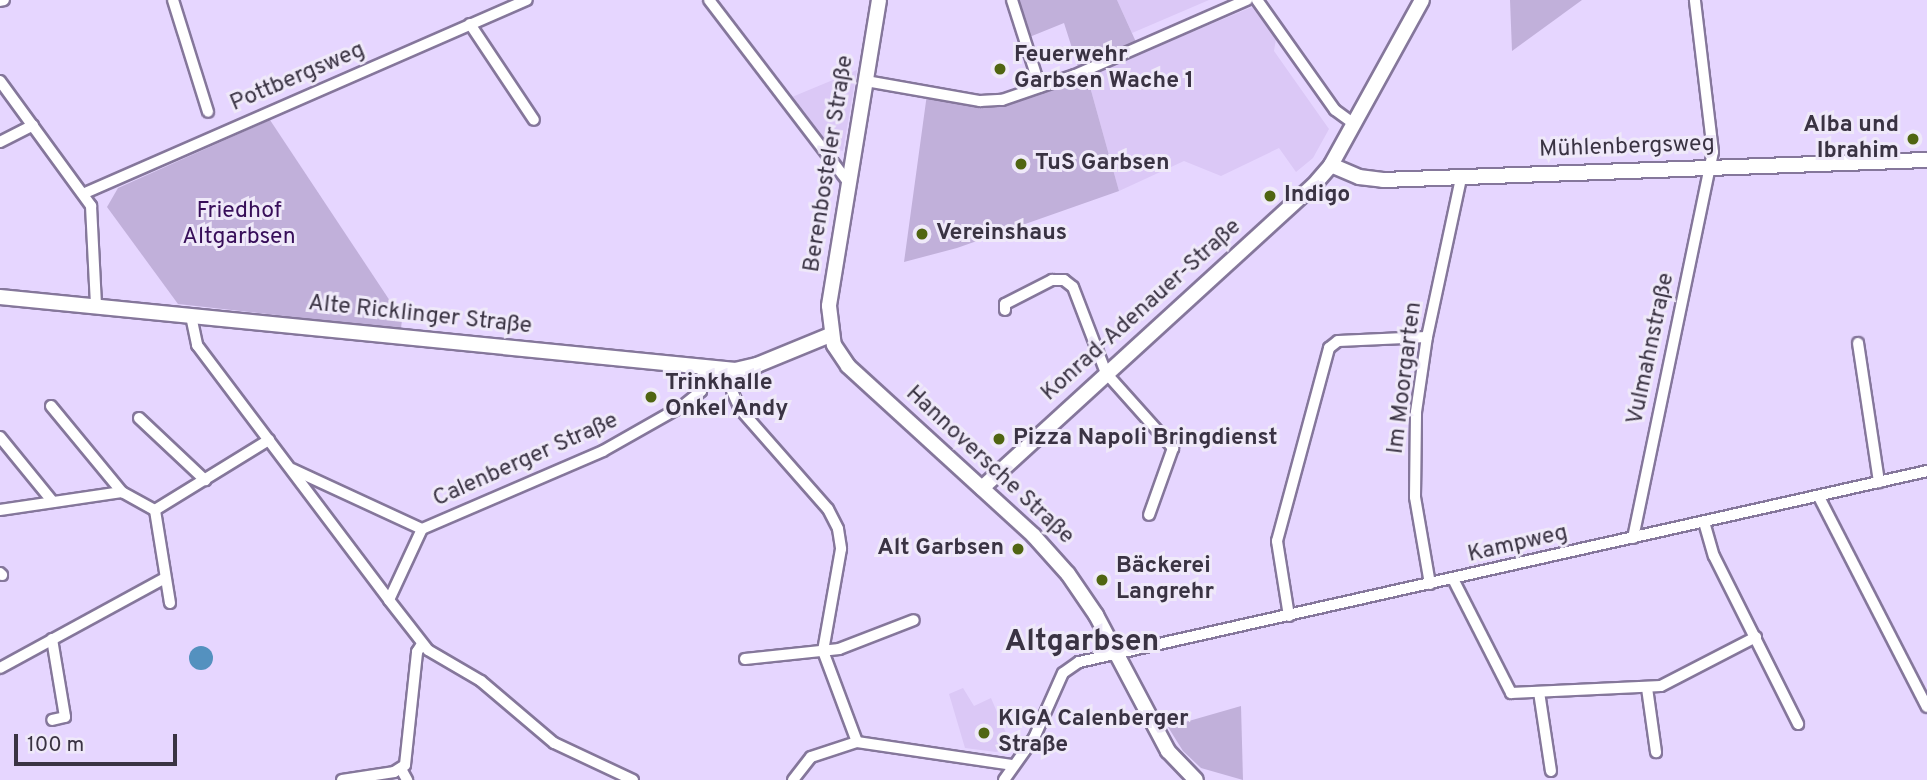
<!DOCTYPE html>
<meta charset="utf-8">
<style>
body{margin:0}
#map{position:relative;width:1927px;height:780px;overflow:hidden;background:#e6d6ff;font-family:Overpass,sans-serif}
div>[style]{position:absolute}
.built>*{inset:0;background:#dbc8f6}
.green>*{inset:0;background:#c1b0da}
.water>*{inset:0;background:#5491bf}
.round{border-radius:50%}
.roads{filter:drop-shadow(2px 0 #85779b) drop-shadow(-2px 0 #85779b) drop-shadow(0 2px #85779b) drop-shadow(0 -2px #85779b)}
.street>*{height:10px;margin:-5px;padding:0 5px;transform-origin:5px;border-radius:5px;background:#fff}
.secondary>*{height:14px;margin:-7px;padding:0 7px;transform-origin:7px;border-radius:7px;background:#fff}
.dots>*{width:19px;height:19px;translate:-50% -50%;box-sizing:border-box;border:4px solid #efe9f9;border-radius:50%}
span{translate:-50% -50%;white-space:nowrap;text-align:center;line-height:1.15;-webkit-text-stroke:6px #efe9f9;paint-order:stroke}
.poi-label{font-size:23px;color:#3a3343;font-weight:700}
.left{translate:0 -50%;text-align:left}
.right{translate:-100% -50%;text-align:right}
.street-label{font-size:23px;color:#3a3343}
.park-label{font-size:23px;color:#370e59}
.district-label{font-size:30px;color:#3a3343;font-weight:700}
.scale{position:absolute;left:14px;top:734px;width:163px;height:32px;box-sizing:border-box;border:4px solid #3a3343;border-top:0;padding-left:9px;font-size:21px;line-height:24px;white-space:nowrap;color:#3a3343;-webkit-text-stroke:5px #efe9f9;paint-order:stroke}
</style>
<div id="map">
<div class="built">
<i style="clip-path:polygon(1117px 0,1209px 0,1132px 33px)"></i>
<i style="clip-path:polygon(1252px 7px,1276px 39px,1274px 51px,1329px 129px,1313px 158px,1296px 172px,1279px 148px,1221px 176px,1184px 161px,1119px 191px,1087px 76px)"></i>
<i style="clip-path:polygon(857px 70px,843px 151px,830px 148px,792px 97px)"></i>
<i style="clip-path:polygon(963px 688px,974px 706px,991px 698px,1012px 747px,996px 752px,965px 748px,949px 694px)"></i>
</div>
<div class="green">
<i style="clip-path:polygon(1015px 0,1117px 0,1136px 42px,1078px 67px,1064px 23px,1027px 38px)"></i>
<i style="clip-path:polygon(1510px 0,1582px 0,1512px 51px)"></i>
<i style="clip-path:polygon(1087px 76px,1119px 191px,957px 248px,904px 262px,927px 94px,988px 107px)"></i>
<i style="clip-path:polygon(270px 120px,402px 319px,401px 329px,178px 304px,107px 207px,118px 188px)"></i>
<i style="clip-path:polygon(1241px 706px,1243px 780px,1201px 768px,1183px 751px,1168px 727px)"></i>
</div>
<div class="water">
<i class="round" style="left:189px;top:646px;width:24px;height:24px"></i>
</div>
<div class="roads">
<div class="street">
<i style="left:173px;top:0;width:117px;rotate:72.6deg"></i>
<i style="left:709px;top:0;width:230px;rotate:52.6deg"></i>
<i style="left:1012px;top:0;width:91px;rotate:72.2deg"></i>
<i style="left:1257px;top:0;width:135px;rotate:54.7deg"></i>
<i style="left:1335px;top:110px;width:22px;rotate:36deg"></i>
<i style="left:0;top:1px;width:4px;rotate:-14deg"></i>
<i style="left:470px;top:24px;width:115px;rotate:56.3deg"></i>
<i style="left:0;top:81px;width:155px;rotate:53.9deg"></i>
<i style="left:91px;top:206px;width:100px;rotate:87.1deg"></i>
<i style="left:866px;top:81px;width:116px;rotate:10deg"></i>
<i style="left:980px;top:101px;width:22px;rotate:-3deg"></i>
<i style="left:1002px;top:100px;width:77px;rotate:-18.9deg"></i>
<i style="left:1075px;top:75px;width:188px;rotate:-23.6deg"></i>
<i style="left:0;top:142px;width:37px;rotate:-27deg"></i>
<i style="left:85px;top:193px;width:482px;rotate:-23.6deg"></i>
<i style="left:1005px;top:310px;width:6px;rotate:-90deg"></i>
<i style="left:1005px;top:304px;width:53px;rotate:-27.1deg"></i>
<i style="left:1052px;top:280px;width:12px"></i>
<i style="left:1064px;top:280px;width:11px;rotate:38deg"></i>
<i style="left:1073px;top:287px;width:92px;rotate:69deg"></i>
<i style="left:1106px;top:373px;width:101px;rotate:48.2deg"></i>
<i style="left:1173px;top:448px;width:71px;rotate:109.7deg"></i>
<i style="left:191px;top:316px;width:30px;rotate:78deg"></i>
<i style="left:197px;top:345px;width:319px;rotate:53deg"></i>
<i style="left:1858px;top:343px;width:141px;rotate:81.4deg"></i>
<i style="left:732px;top:391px;width:20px;rotate:66deg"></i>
<i style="left:740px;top:409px;width:133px;rotate:48.7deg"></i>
<i style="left:828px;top:509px;width:22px;rotate:63deg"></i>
<i style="left:838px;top:529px;width:20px;rotate:81deg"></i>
<i style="left:841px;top:549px;width:104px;rotate:100deg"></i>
<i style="left:823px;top:651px;width:97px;rotate:69.5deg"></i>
<i style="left:51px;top:406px;width:112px;rotate:50.5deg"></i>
<i style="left:139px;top:418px;width:91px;rotate:43.2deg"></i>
<i style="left:0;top:437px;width:84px;rotate:50.8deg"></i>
<i style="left:292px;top:469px;width:143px;rotate:24.8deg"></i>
<i style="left:1819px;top:497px;width:236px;rotate:62.8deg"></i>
<i style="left:0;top:510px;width:123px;rotate:-8.4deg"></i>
<i style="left:122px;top:492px;width:38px;rotate:29deg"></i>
<i style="left:1704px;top:522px;width:35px;rotate:74deg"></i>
<i style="left:1714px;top:556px;width:188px;rotate:63.4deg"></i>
<i style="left:1633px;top:538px;width:394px;rotate:-78.3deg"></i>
<i style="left:1713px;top:152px;width:153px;rotate:-96.8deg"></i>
<i style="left:0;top:573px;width:3px;rotate:45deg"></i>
<i style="left:1453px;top:579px;width:128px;rotate:63deg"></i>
<i style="left:1511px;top:693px;width:150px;rotate:-2.7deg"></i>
<i style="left:1661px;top:686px;width:107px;rotate:-27.3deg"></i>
<i style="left:1430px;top:584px;width:88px;rotate:-99.8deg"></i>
<i style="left:1415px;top:497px;width:85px;rotate:-89.3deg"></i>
<i style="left:1416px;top:412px;width:76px;rotate:-81.7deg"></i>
<i style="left:1427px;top:337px;width:163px;rotate:-77.9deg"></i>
<i style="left:170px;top:603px;width:94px;rotate:-99.2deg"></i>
<i style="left:155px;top:510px;width:134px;rotate:-31.6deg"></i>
<i style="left:1289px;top:616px;width:76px;rotate:-99.1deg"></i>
<i style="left:1277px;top:541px;width:200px;rotate:-74.9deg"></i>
<i style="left:1329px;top:348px;width:11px;rotate:-38deg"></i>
<i style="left:1338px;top:341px;width:89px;rotate:-2.6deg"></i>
<i style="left:52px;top:639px;width:79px;rotate:80.5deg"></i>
<i style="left:65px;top:717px;width:13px;rotate:167deg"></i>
<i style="left:745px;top:659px;width:95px;rotate:-6.1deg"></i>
<i style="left:839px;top:649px;width:80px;rotate:-21.1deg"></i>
<i style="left:0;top:668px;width:188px;rotate:-28.6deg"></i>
<i style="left:1647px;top:688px;width:65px;rotate:82deg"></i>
<i style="left:1539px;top:692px;width:80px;rotate:81.4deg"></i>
<i style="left:401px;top:769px;width:13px;rotate:61deg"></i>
<i style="left:342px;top:780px;width:53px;rotate:-8.7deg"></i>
<i style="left:394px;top:772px;width:13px;rotate:-32deg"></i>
<i style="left:405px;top:765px;width:114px;rotate:-83.9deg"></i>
<i style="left:417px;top:652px;width:9px;rotate:-58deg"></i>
<i style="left:633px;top:780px;width:87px;rotate:-154.9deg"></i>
<i style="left:554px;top:743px;width:96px;rotate:-139.7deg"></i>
<i style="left:481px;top:681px;width:61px;rotate:-149.7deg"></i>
<i style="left:428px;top:650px;width:63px;rotate:-128deg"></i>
<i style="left:389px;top:600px;width:78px;rotate:-65.1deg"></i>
<i style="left:422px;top:529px;width:197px;rotate:-23.3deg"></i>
<i style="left:603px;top:451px;width:93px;rotate:-29.6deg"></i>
<i style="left:684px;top:405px;width:22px;rotate:-39deg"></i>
<i style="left:701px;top:391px;width:24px;rotate:-85deg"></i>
<i style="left:793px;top:780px;width:29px;rotate:-52deg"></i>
<i style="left:811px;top:757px;width:48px;rotate:-18.1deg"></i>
<i style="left:857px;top:742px;width:158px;rotate:8.4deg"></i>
<i style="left:1004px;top:780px;width:52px;rotate:-54.5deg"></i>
<i style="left:1034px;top:738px;width:71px;rotate:-66deg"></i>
<i style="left:1063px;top:673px;width:19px;rotate:-35deg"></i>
<i style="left:1079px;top:662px;width:869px;rotate:-12.69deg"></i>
</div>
<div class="secondary">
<i style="left:879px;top:0;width:310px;rotate:99.3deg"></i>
<i style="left:829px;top:306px;width:39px;rotate:83deg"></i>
<i style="left:834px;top:345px;width:25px;rotate:56deg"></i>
<i style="left:848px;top:366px;width:251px;rotate:42.4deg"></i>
<i style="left:1033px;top:535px;width:52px;rotate:48.1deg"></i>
<i style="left:1068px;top:574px;width:50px;rotate:55.7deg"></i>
<i style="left:1096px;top:615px;width:154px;rotate:62.1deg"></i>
<i style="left:1168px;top:751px;width:40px;rotate:46deg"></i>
<i style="left:1331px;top:165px;width:30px;rotate:23deg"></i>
<i style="left:1359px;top:177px;width:24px;rotate:7deg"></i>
<i style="left:1383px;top:180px;width:544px;rotate:-2.11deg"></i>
<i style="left:0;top:297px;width:739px;rotate:5.67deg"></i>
<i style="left:735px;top:370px;width:23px;rotate:-13deg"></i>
<i style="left:757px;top:365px;width:79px;rotate:-22.3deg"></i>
<i style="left:982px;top:488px;width:448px;rotate:-42.4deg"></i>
<i style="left:1313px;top:186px;width:28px;rotate:-49deg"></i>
<i style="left:1331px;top:165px;width:188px;rotate:-61.1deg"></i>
</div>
</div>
<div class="dots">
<i style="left:1000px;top:69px;background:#506511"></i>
<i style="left:1913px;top:139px;background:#506511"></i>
<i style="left:1021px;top:164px;background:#506511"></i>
<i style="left:1270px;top:196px;background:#506511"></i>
<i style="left:922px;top:234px;background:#506511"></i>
<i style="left:651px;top:397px;background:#506511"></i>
<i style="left:999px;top:439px;background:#506511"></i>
<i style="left:1018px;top:549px;background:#506511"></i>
<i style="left:1102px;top:580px;background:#506511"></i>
<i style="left:984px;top:733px;background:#506511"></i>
</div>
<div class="poi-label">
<span class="left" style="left:1014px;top:69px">Feuerwehr<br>Garbsen Wache 1</span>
<span class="right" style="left:1899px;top:139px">Alba und<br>Ibrahim</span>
<span class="left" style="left:1035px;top:164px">TuS Garbsen</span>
<span class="left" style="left:1284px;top:196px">Indigo</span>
<span class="left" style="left:936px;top:234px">Vereinshaus</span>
<span class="left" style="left:665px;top:397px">Trinkhalle<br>Onkel Andy</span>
<span class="left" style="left:1013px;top:439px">Pizza Napoli Bringdienst</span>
<span class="right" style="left:1004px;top:549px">Alt Garbsen</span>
<span class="left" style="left:1116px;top:580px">Bäckerei<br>Langrehr</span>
<span class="left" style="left:998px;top:733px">KIGA Calenberger<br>Straße</span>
</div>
<div class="street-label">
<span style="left:298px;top:78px;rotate:-23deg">Pottbergsweg</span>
<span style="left:1627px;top:148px;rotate:-2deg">Mühlenbergsweg</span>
<span style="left:830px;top:164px;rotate:-81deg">Berenbosteler Straße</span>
<span style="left:1142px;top:311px;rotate:-42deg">Konrad-Adenauer-Straße</span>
<span style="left:420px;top:316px;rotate:6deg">Alte Ricklinger Straße</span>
<span style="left:1652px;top:349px;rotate:-78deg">Vulmahnstraße</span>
<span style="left:1406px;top:378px;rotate:-83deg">Im Moorgarten</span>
<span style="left:526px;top:461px;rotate:-24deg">Calenberger Straße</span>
<span style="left:989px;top:466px;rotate:43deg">Hannoversche Straße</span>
<span style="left:1518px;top:545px;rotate:-13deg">Kampweg</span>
</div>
<div class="park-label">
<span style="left:239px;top:225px">Friedhof<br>Altgarbsen</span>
</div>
<div class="district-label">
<span style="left:1082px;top:643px">Altgarbsen</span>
</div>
<div class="scale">100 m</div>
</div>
